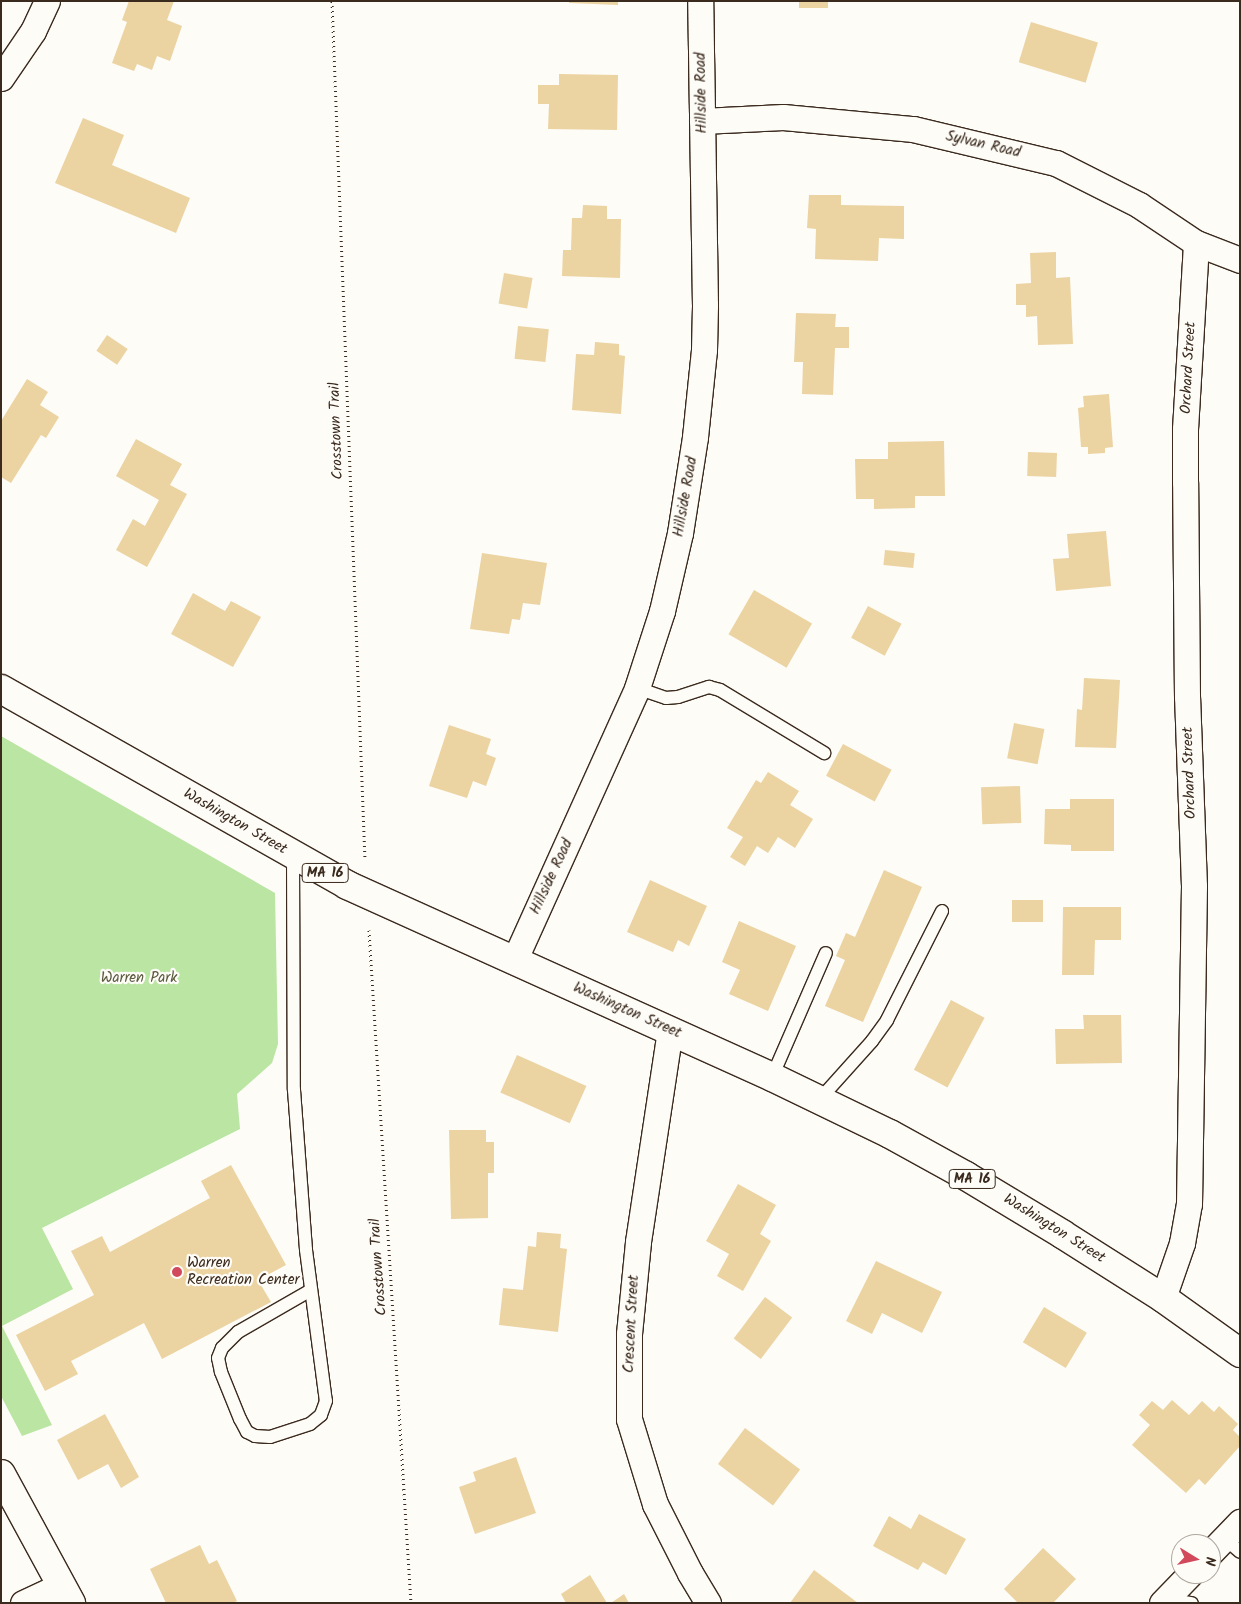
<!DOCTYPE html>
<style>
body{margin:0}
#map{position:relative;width:1241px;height:1604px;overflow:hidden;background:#fdfcf7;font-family:Kalam,sans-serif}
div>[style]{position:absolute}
.green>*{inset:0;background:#bae5a2}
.building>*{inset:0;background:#ecd3a2;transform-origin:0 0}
.path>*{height:3px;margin-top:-1.5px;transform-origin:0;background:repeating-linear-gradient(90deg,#3b2a1e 0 1px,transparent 0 5px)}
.roads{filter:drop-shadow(1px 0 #3b2a1e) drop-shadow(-1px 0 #3b2a1e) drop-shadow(0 1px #3b2a1e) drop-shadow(0 -1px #3b2a1e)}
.service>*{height:12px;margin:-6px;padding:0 6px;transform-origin:6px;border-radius:6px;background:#fdfcf7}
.minor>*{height:25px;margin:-12.5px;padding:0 12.5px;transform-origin:12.5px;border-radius:12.5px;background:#fdfcf7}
.tertiary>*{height:28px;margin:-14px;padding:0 14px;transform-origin:14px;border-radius:14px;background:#fdfcf7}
.primary>*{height:28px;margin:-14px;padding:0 14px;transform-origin:14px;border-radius:14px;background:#fdfcf7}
.dots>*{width:14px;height:14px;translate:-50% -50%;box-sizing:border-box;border:2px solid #fdfcf7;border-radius:50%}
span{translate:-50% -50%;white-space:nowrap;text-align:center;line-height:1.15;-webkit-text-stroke:4.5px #fdfcf7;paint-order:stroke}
.shield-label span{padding:1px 4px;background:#fdfcf7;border:1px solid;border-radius:4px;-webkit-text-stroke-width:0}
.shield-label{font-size:14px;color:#3b2a1e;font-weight:700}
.street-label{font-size:15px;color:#3b2a1e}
.park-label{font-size:15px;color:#5b593f}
.poi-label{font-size:15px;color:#3b2a1e}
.left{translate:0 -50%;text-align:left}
.frame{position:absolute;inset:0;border:2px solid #3b2a1e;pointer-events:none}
.north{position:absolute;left:1171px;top:1534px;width:50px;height:50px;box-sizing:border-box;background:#fdfcf7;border:1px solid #afa8a0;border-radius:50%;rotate:99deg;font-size:14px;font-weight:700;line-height:20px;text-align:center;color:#3b2a1e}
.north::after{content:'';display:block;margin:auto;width:18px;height:22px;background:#d1495b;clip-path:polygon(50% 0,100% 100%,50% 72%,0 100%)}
</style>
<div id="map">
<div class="green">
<i style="clip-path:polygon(1px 736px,275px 893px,278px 1044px,272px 1063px,237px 1094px,240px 1129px,42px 1228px,73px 1289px,2px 1326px,52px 1425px,22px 1436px,1px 1396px)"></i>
</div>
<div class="building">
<i style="clip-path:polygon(129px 1px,174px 1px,167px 20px,182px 26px,170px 61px,157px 56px,152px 70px,137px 64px,134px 71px,112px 63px,127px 22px,122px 20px)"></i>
<i style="clip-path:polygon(569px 1px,618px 1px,618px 5px,569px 3px)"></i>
<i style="left:799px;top:1px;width:29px;height:7px"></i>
<i style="left:1031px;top:22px;width:70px;height:42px;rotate:17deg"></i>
<i style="clip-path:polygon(559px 74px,618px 75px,617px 130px,548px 129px,549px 104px,538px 104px,538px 85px,559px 85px)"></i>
<i style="clip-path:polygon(83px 118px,124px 135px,112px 165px,190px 198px,176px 233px,55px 183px)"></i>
<i style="clip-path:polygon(809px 195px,841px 195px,841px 205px,904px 206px,904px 239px,879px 238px,878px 261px,815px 259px,816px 229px,807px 228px)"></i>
<i style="clip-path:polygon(583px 205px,607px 206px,607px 219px,621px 219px,620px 278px,562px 276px,563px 250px,571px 250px,572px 218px,582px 218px)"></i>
<i style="clip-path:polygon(1056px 252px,1056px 278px,1070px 277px,1073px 344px,1038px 345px,1037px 316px,1026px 317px,1026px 305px,1016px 305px,1016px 284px,1031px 283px,1030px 253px)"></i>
<i style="left:504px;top:273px;width:29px;height:31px;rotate:10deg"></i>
<i style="clip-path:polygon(796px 313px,836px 314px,835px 327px,849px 327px,849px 348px,835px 348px,833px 395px,802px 394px,803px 362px,794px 362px)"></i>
<i style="left:518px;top:326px;width:31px;height:33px;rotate:6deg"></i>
<i style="left:107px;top:335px;width:25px;height:19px;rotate:34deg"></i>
<i style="clip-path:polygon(595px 342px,619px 344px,619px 355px,625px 356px,621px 414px,572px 410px,576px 354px,594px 355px)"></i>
<i style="clip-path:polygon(27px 379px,48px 392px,40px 405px,59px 417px,46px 438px,41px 435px,11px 483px,1px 477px,1px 421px)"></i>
<i style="clip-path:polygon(1109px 394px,1113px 447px,1105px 448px,1105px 453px,1088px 454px,1088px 447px,1081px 447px,1078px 408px,1084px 407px,1083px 396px)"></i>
<i style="clip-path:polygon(136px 439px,182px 464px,170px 485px,187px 494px,147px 567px,116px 550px,133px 519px,145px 526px,159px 500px,116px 476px)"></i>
<i style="clip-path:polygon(944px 441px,945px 496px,915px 496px,915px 508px,874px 509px,874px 499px,856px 499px,855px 459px,888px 459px,888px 442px)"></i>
<i style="left:1028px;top:452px;width:29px;height:24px;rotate:2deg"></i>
<i style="clip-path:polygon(1106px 531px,1111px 586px,1056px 591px,1053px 559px,1069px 558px,1067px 534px)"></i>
<i style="left:885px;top:550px;width:30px;height:15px;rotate:6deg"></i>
<i style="clip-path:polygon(482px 553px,547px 563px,540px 605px,523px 603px,520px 620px,512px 619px,509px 634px,470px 629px)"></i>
<i style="left:754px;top:590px;width:67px;height:51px;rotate:30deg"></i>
<i style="clip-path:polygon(193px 593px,225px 611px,231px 601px,261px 617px,233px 667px,171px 634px)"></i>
<i style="left:868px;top:606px;width:38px;height:36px;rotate:28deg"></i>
<i style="clip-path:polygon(1084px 678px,1120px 680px,1116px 748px,1075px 747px,1077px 709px,1082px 710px)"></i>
<i style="left:1014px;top:723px;width:31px;height:36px;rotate:11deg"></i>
<i style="clip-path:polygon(449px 725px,491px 739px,486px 754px,496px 758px,486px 786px,473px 781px,467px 798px,429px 786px)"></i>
<i style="left:843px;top:744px;width:55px;height:36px;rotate:28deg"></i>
<i style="clip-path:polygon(768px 772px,799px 791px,790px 805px,813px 819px,795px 848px,778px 837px,768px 853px,757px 846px,745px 866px,730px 857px,743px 837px,727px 828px,756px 780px,761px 783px)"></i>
<i style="left:1020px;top:786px;width:37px;height:39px;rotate:88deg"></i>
<i style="clip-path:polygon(1070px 799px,1114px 799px,1114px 851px,1071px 851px,1071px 845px,1044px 844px,1045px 809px,1070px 809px)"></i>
<i style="clip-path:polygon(884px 870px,922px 887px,863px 1022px,825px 1006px,845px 960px,836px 956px,846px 933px,855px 937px)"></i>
<i style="clip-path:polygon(650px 880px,707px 906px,689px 946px,678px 940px,673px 952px,627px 932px)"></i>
<i style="left:1012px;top:900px;width:31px;height:22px"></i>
<i style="clip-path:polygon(1063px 907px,1121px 907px,1121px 940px,1095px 940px,1094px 975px,1062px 975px)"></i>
<i style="clip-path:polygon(739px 921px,796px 946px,768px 1011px,729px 994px,740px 970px,722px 962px)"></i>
<i style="left:951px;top:1000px;width:38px;height:79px;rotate:28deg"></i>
<i style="clip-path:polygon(1083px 1015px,1121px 1015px,1122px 1063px,1056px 1064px,1055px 1029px,1084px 1029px)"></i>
<i style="left:517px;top:1055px;width:76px;height:41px;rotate:24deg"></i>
<i style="clip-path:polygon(449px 1130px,486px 1130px,486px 1142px,494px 1142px,494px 1173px,488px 1173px,488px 1218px,451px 1219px)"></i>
<i style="clip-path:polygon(231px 1165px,286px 1265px,258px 1280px,271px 1302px,162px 1359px,144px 1323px,71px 1361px,78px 1374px,45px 1391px,16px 1335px,94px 1295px,71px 1251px,102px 1236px,110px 1252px,210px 1198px,201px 1181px)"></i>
<i style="clip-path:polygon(738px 1184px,776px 1205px,760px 1234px,771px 1241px,743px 1291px,717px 1276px,729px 1254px,706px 1241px)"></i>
<i style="clip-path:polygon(537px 1232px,561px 1234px,560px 1248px,567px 1249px,558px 1332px,499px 1325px,503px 1288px,523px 1290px,528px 1246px,536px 1247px)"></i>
<i style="clip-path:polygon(876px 1261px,942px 1292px,922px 1333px,882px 1313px,872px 1334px,846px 1321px)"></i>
<i style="left:765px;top:1297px;width:34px;height:52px;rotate:37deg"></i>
<i style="left:1044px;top:1307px;width:50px;height:41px;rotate:31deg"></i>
<i style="clip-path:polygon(1172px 1400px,1189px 1415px,1202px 1401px,1214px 1412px,1219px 1406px,1238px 1424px,1233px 1430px,1240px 1437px,1240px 1446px,1205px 1485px,1199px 1479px,1186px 1493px,1132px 1445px,1150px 1425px,1139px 1415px,1152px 1401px,1163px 1410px)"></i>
<i style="clip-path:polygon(105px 1414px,139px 1477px,121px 1488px,108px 1464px,78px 1480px,57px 1440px)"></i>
<i style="left:745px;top:1428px;width:69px;height:45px;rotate:37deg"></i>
<i style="clip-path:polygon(516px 1457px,536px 1513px,475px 1534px,459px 1487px,476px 1481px,473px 1472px)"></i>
<i style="clip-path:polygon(919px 1514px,966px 1539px,946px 1575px,923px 1562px,918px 1570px,873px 1546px,889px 1516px,911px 1529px)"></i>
<i style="clip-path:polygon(200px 1545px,209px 1564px,217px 1560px,237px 1601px,233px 1603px,166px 1603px,150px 1569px)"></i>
<i style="clip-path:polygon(1043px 1548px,1076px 1579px,1053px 1603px,1018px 1603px,1004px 1589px)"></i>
<i style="clip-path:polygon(814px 1570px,858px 1603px,790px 1603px)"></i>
<i style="clip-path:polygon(590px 1575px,607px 1603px,566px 1603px,561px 1594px)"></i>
<i style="clip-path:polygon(624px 1594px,629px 1603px,611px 1603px)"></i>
</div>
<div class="path">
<i style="left:332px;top:1px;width:859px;rotate:87.8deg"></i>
<i style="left:369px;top:930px;width:674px;rotate:86.43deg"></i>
</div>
<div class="roads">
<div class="service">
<i style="left:637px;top:688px;width:31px;rotate:19deg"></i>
<i style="left:666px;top:698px;width:12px;rotate:-5deg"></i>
<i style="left:678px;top:697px;width:33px;rotate:-18deg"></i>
<i style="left:709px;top:687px;width:11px;rotate:15deg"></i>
<i style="left:720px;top:690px;width:122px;rotate:31.2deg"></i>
<i style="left:293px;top:856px;width:234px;rotate:89.8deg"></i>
<i style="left:294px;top:1090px;width:160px;rotate:85.7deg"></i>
<i style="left:306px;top:1250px;width:152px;rotate:82.5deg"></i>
<i style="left:326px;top:1401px;width:15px;rotate:110deg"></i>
<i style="left:321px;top:1415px;width:14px;rotate:141deg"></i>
<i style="left:310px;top:1424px;width:42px;rotate:162deg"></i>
<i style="left:270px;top:1437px;width:15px;rotate:-176deg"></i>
<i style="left:255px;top:1436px;width:9px;rotate:-153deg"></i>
<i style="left:247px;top:1432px;width:15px;rotate:-118deg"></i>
<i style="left:240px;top:1419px;width:51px;rotate:-112deg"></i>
<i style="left:221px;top:1372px;width:14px;rotate:-102deg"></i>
<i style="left:218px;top:1358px;width:11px;rotate:-68deg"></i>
<i style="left:222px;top:1348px;width:23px;rotate:-45deg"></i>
<i style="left:238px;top:1332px;width:84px;rotate:-29.9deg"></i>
<i style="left:772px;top:1077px;width:135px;rotate:-66.5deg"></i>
<i style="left:820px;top:1099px;width:78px;rotate:-48.1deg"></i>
<i style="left:872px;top:1041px;width:26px;rotate:-54deg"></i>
<i style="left:887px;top:1020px;width:122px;rotate:-63.2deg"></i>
<i style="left:1224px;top:1538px;width:21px;rotate:41deg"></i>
<i style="left:1166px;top:1599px;width:26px;rotate:9deg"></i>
</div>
<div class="minor">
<i style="left:1px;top:78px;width:57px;rotate:-55.8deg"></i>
<i style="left:33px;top:31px;width:33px;rotate:-65deg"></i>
<i style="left:702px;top:121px;width:81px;rotate:-2.8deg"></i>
<i style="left:783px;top:117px;width:131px;rotate:5.3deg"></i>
<i style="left:913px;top:129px;width:147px;rotate:13.4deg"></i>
<i style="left:1056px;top:163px;width:93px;rotate:26.8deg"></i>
<i style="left:1139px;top:205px;width:69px;rotate:33.7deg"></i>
<i style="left:1196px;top:243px;width:47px;rotate:21.1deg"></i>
<i style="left:514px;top:961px;width:299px;rotate:-65.7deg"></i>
<i style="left:637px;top:688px;width:81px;rotate:-72deg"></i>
<i style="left:662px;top:611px;width:80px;rotate:-77deg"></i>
<i style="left:680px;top:533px;width:97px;rotate:-81.1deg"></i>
<i style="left:695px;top:437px;width:87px;rotate:-84.1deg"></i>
<i style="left:704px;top:350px;width:45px;rotate:-88.7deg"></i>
<i style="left:705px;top:305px;width:304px;rotate:-90.9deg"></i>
<i style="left:670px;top:1030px;width:214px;rotate:98.6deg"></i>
<i style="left:638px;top:1242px;width:92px;rotate:95.6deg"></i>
<i style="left:629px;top:1334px;width:85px;rotate:90deg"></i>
<i style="left:629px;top:1419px;width:89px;rotate:73deg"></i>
<i style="left:655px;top:1504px;width:77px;rotate:63.1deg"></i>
<i style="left:690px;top:1573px;width:35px;rotate:59deg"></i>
<i style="left:1163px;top:1298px;width:58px;rotate:-70.9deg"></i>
<i style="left:1182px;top:1243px;width:40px;rotate:-80deg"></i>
<i style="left:1189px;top:1204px;width:318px;rotate:-89.1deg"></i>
<i style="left:1194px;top:886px;width:189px;rotate:-92.1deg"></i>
<i style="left:1187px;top:697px;width:215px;rotate:-90.5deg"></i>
<i style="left:1185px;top:482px;width:53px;rotate:-90deg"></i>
<i style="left:1185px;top:429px;width:186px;rotate:-86.6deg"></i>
<i style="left:1211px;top:1552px;width:42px;rotate:-46deg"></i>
<i style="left:23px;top:1603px;width:43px;rotate:-24.8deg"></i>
<i style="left:1162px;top:1603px;width:40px;rotate:-46deg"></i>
</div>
<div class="tertiary">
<i style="left:1px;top:1474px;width:147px;rotate:61.5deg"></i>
</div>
<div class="primary">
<i style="left:1px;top:689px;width:398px;rotate:29.5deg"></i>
<i style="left:347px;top:885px;width:466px;rotate:24.3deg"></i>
<i style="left:772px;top:1077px;width:131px;rotate:25.8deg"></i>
<i style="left:890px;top:1134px;width:87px;rotate:28.9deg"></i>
<i style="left:966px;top:1176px;width:112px;rotate:31.1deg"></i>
<i style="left:1062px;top:1234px;width:120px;rotate:32.4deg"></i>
<i style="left:1163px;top:1298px;width:95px;rotate:35.5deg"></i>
</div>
</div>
<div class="dots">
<i style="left:177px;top:1272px;background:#d1495b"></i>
</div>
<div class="shield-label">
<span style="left:325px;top:873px">MA 16</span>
<span style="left:972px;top:1179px">MA 16</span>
</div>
<div class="street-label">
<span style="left:702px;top:93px;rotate:-91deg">Hillside Road</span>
<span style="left:983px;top:145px;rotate:13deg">Sylvan Road</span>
<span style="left:1189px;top:368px;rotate:-87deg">Orchard Street</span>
<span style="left:337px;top:431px;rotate:-92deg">Crosstown Trail</span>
<span style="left:686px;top:497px;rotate:-80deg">Hillside Road</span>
<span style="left:1190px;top:773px;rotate:-92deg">Orchard Street</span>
<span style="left:235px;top:822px;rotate:30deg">Washington Street</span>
<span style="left:552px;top:877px;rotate:-65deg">Hillside Road</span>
<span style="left:627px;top:1011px;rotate:24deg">Washington Street</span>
<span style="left:1054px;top:1229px;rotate:32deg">Washington Street</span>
<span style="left:379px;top:1267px;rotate:-94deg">Crosstown Trail</span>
<span style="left:632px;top:1324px;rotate:-87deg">Crescent Street</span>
</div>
<div class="park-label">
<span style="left:139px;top:979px">Warren Park</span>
</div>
<div class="poi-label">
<span class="left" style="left:187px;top:1272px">Warren<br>Recreation Center</span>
</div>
<div class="frame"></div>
<div class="north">N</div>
</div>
